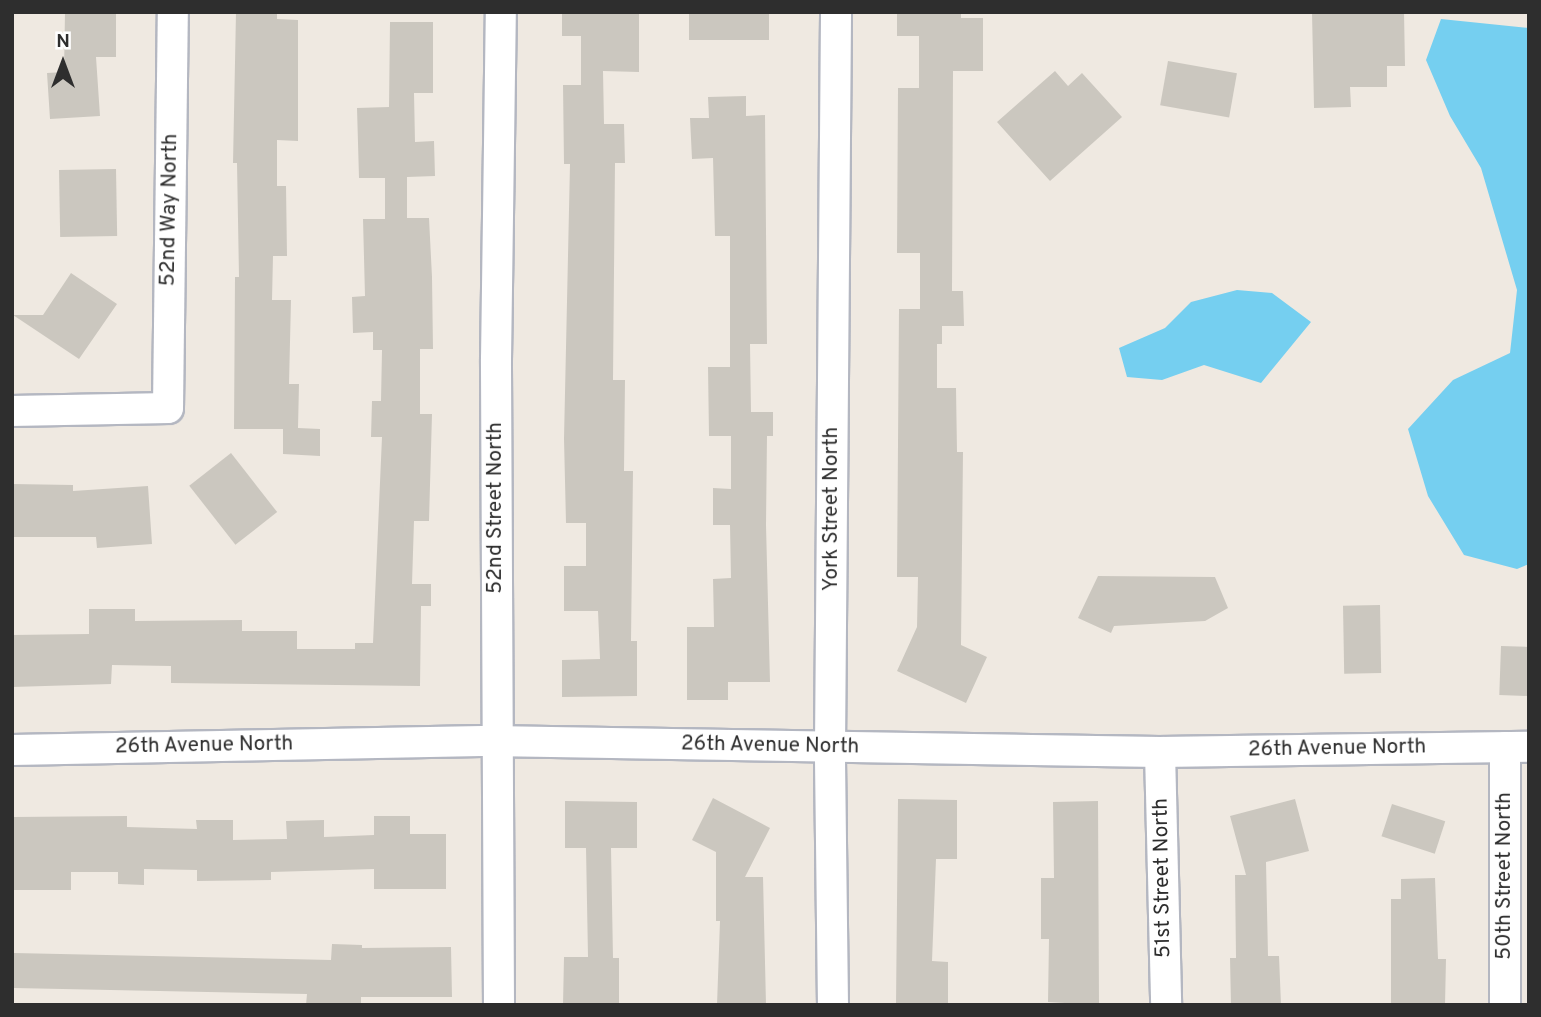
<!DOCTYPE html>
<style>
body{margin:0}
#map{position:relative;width:1541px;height:1017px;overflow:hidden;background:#efe9e1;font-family:Overpass,sans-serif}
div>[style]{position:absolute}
.water>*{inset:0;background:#75cff0}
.building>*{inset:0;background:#cbc7bf;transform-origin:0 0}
.roads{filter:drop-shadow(2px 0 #b4b7c1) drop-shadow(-2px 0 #b4b7c1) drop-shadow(0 2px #b4b7c1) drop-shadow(0 -2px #b4b7c1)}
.minor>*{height:30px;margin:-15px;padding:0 15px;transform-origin:15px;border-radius:15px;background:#fff}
span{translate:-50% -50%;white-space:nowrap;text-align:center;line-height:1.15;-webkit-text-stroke:5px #fff;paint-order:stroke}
.street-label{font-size:21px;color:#2e2e2e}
.frame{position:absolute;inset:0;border:14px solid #2e2e2e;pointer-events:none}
.north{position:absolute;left:28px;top:28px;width:70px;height:70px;-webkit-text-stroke:5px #fff;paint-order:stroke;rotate:0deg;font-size:19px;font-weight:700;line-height:28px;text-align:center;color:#2e2e2e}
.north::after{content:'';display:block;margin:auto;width:24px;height:32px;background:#2e2e2e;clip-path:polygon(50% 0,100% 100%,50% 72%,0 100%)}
</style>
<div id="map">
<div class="water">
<i style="clip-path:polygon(1441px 19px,1529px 28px,1529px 564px,1517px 569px,1464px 555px,1428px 496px,1408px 429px,1453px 380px,1510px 353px,1517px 290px,1481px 168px,1450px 116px,1426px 60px)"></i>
<i style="clip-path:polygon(1237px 290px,1272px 293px,1311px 322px,1261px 383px,1204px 365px,1162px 380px,1127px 377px,1119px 348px,1165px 328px,1191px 302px)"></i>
</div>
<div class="building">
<i style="clip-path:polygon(65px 12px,116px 12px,116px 57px,96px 57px,100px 116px,50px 119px,47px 73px,64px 72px)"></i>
<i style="clip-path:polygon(236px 12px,277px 12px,277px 19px,298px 20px,298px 141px,277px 140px,277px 186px,286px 186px,287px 256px,273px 256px,272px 300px,291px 300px,289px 384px,299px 384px,298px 428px,320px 429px,320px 456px,283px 454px,283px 429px,234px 429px,235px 277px,239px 277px,237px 163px,233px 163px)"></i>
<i style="clip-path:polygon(562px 12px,639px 12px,639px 72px,603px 71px,604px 124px,624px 124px,625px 163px,615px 163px,613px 380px,625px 380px,624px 471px,633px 471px,631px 641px,637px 641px,637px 696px,562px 697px,562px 660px,600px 659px,598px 611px,564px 611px,564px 566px,586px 566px,586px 523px,566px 523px,564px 439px,570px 164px,564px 164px,563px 85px,581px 85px,581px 36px,562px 36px)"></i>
<i style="left:689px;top:12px;width:80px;height:28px"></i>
<i style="clip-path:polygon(897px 12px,961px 12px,961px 18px,983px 18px,983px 71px,953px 71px,952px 291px,963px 291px,964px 326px,942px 326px,942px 344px,937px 344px,937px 388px,956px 388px,957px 452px,963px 452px,961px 645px,987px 657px,966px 703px,897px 671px,917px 627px,918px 577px,897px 577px,899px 309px,920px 309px,920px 253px,897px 253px,898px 88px,919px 88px,919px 36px,897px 36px)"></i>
<i style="clip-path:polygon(1312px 12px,1404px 12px,1405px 66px,1387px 66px,1387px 87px,1350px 87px,1351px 107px,1314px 108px)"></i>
<i style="clip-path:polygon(390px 22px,433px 22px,433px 93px,414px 93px,415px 142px,434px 141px,435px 176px,407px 177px,407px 218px,429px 218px,432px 277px,433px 349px,420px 349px,420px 414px,432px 414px,429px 521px,414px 521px,412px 584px,431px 584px,431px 606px,421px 606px,420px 686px,171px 683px,171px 666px,112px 665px,111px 684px,12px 687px,12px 635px,89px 634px,89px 609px,135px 609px,135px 621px,242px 620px,242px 631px,297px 631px,297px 649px,355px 649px,355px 643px,373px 643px,382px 437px,371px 437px,372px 401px,381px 401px,382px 350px,373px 350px,373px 332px,353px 333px,352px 297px,365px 296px,363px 219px,385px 219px,385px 178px,359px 178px,357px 108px,389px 107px)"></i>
<i style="left:1168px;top:61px;width:70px;height:45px;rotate:10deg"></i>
<i style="clip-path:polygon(1055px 71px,1068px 86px,1082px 73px,1122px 117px,1050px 181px,997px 122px)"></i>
<i style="clip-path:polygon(746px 96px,746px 116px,765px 115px,767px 344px,750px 344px,751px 412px,773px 412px,773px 436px,767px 436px,766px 525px,770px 682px,728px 682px,728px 700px,687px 700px,687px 627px,714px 627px,713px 579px,731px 578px,730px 525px,713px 525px,713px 488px,731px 489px,731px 436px,709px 436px,708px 367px,730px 367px,730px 236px,715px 236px,713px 158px,692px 159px,690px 118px,709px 118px,708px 97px)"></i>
<i style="left:116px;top:169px;width:67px;height:57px;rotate:89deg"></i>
<i style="clip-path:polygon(71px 273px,117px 304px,79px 359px,13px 315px,43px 315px)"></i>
<i style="left:231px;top:453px;width:75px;height:53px;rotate:52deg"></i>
<i style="clip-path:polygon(12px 484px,73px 485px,73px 491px,148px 486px,152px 544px,97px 548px,96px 537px,12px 537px)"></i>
<i style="clip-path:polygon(1098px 576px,1215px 577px,1228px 608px,1205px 621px,1114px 626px,1111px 633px,1078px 618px)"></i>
<i style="left:1380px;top:605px;width:68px;height:37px;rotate:89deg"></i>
<i style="left:1501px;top:646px;width:28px;height:49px;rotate:2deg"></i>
<i style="clip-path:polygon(713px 798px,770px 828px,745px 877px,763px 877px,766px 1005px,717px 1005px,720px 921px,716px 921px,716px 852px,692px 840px)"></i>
<i style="clip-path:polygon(898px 799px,957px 800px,957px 859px,936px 859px,932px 961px,948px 962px,948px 1004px,896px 1005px)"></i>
<i style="clip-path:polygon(1295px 799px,1309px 851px,1266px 862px,1268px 956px,1279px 956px,1281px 1005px,1231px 1005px,1230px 958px,1236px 958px,1235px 875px,1246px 875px,1230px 816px)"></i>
<i style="clip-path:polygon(565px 801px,637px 802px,637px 848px,611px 848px,613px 958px,619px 958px,619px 1004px,563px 1005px,564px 957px,588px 957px,586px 848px,565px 848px)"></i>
<i style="clip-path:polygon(1098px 801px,1099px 1005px,1048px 1002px,1049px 939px,1041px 939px,1041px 878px,1054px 878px,1053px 802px)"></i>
<i style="left:1392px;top:804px;width:56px;height:34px;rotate:18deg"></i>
<i style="clip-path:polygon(127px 816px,127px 827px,197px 829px,196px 820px,233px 820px,233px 840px,287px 839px,286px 821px,324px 820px,324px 837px,374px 835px,374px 816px,410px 816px,410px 834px,446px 834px,446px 889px,374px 889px,374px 869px,271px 872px,271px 880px,197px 881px,197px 870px,144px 869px,144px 885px,118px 884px,118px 872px,71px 872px,71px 890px,14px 890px,14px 817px)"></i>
<i style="clip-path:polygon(1435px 878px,1438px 959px,1446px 959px,1445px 1005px,1391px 1005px,1391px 899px,1401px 899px,1401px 879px)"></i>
<i style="clip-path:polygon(332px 944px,362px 945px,362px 948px,451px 947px,452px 997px,361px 997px,361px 1005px,306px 1005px,307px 994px,14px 988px,14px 953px,331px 960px)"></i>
</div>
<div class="roads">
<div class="minor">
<i style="left:12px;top:411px;width:156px;rotate:-1.1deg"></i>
<i style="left:168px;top:408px;width:396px;rotate:-89.3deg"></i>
<i style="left:12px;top:750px;width:483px;rotate:-1.1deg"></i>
<i style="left:495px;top:741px;width:665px;rotate:0.95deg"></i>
<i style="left:1160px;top:752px;width:369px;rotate:-0.8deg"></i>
<i style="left:1160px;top:752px;width:253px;rotate:88.6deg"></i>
<i style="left:499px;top:1005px;width:646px;rotate:-90.27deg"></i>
<i style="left:496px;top:359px;width:347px;rotate:-89.2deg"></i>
<i style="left:833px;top:1005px;width:258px;rotate:-90.7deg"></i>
<i style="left:830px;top:747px;width:735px;rotate:-89.53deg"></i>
<i style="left:1505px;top:1005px;width:258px;rotate:-90deg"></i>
</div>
</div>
<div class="street-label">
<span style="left:170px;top:210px;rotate:-89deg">52nd Way North</span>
<span style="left:496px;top:508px;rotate:-90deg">52nd Street North</span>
<span style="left:832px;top:509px;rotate:-90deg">York Street North</span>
<span style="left:204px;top:746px;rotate:-1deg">26th Avenue North</span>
<span style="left:770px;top:746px;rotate:1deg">26th Avenue North</span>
<span style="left:1337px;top:749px;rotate:-1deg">26th Avenue North</span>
<span style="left:1505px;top:876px;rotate:-90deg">50th Street North</span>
<span style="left:1163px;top:878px;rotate:-91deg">51st Street North</span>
</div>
<div class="frame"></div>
<div class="north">N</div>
</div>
